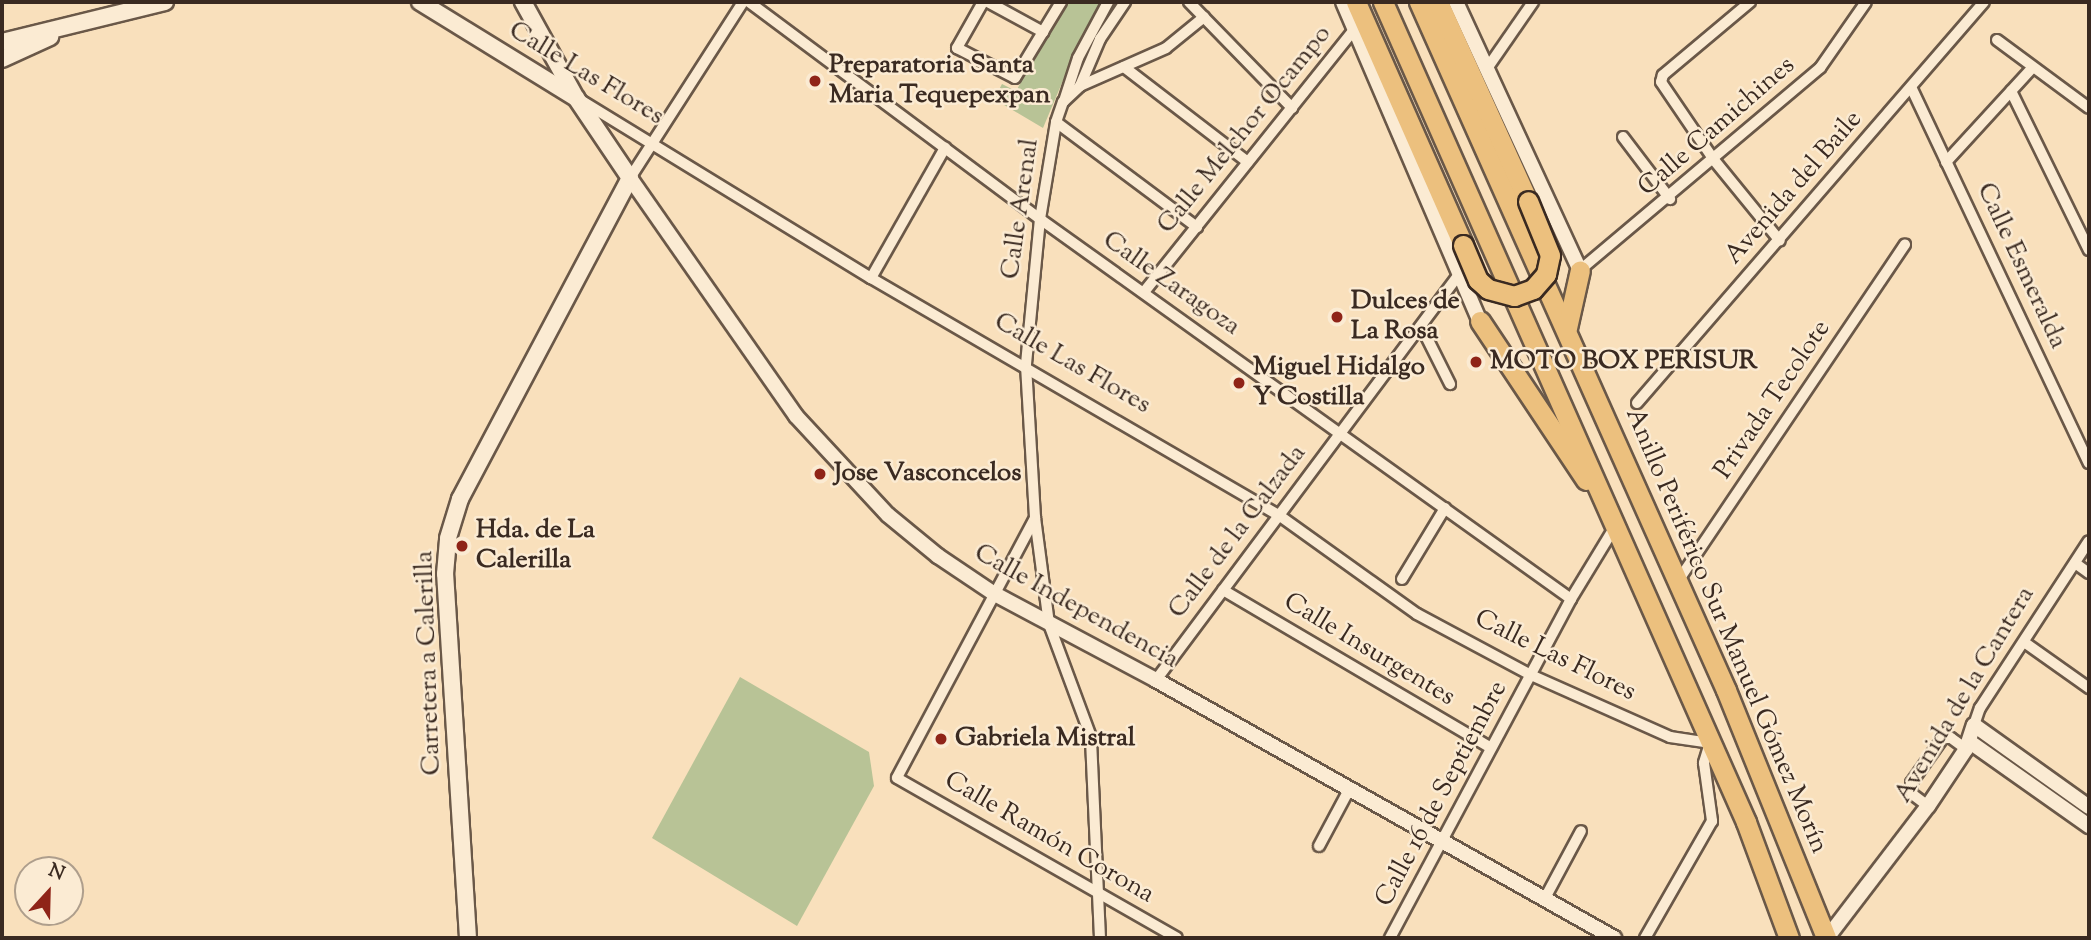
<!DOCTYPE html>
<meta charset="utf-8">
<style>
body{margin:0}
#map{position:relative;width:2091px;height:940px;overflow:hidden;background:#f9e0bc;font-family:"Sorts Mill Goudy",serif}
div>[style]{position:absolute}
.green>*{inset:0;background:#b8c396}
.roads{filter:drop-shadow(2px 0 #6a5848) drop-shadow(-2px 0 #6a5848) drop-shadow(0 2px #6a5848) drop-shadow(0 -2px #6a5848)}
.minor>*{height:10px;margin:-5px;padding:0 5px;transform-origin:5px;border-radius:5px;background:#fbebd3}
.tertiary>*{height:14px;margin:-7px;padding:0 7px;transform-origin:7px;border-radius:7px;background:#fbebd3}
.secondary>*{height:16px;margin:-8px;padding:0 8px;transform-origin:8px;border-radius:8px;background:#fbebd3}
.trunk>*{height:19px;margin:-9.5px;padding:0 9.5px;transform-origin:9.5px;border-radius:9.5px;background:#ecc07e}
.bridges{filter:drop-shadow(2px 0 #3a2a21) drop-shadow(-2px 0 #3a2a21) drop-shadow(0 2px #3a2a21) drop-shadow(0 -2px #3a2a21)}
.trunk-bridge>*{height:19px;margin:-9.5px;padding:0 9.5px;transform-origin:9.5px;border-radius:9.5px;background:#ecc07e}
.dots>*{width:19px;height:19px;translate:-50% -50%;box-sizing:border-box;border:4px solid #fbebd3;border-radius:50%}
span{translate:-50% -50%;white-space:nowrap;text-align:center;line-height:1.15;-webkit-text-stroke:5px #fbebd3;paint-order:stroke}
.poi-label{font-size:26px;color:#3a2a21;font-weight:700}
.left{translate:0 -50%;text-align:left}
.street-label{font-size:26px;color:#3a2a21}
.frame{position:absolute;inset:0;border:4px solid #3a2a21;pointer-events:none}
.north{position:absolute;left:14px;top:856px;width:70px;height:70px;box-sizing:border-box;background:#fbebd3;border:2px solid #ae9e8c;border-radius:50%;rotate:22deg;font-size:19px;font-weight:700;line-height:28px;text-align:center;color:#3a2a21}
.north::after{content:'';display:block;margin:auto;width:24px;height:32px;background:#8f2418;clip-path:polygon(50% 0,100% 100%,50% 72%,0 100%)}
</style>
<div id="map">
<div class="green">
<i style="clip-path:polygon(1067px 2px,1102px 2px,1080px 40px,1043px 128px,994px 99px,1002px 84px,1016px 91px)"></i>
<i style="clip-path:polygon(740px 677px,869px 752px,874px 786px,797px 926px,652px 838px)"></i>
</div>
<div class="roads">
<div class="minor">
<i style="left:749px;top:2px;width:363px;rotate:36.7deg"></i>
<i style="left:1040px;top:219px;width:653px;rotate:35.59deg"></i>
<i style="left:983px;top:2px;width:53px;rotate:119.5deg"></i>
<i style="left:957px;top:48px;width:65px;rotate:27.3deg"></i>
<i style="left:1015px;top:78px;width:89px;rotate:-58.8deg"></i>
<i style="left:988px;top:2px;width:63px;rotate:28.6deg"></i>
<i style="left:1189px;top:2px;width:148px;rotate:45.8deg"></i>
<i style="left:1750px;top:2px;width:114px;rotate:140deg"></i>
<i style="left:1663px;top:75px;width:7px;rotate:106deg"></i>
<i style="left:1661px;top:82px;width:94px;rotate:55.8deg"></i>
<i style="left:1714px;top:160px;width:104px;rotate:50.8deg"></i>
<i style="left:1997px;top:40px;width:114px;rotate:36.5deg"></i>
<i style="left:1124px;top:67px;width:156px;rotate:37.5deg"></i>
<i style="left:1486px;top:70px;width:83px;rotate:-55.3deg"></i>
<i style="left:1080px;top:86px;width:94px;rotate:-23.8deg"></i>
<i style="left:1166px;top:48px;width:49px;rotate:-39.2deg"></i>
<i style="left:1911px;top:87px;width:416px;rotate:64.7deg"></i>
<i style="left:2011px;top:91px;width:177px;rotate:63.9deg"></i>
<i style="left:582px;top:101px;width:339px;rotate:31.5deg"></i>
<i style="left:871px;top:278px;width:473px;rotate:30.2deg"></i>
<i style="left:1280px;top:516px;width:168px;rotate:35.6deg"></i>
<i style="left:1417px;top:614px;width:129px;rotate:28.2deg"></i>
<i style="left:1531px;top:675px;width:152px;rotate:24deg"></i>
<i style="left:1670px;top:737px;width:40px;rotate:8.5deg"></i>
<i style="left:1710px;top:743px;width:21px;rotate:107deg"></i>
<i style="left:1704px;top:763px;width:59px;rotate:82.1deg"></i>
<i style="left:1712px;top:821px;width:135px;rotate:119.8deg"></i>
<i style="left:1064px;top:101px;width:45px;rotate:-72deg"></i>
<i style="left:1078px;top:58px;width:64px;rotate:-61.8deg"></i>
<i style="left:1056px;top:122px;width:176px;rotate:36.7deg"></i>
<i style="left:1623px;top:137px;width:78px;rotate:52.8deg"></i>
<i style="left:1946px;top:162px;width:127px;rotate:-47.5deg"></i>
<i style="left:630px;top:178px;width:209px;rotate:-57.3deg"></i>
<i style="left:1580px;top:270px;width:314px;rotate:-40.1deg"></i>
<i style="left:1820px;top:68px;width:80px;rotate:-55.1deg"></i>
<i style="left:871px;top:278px;width:150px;rotate:-60.4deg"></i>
<i style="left:1144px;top:292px;width:337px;rotate:-51.3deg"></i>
<i style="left:1421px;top:326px;width:65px;rotate:63.4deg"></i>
<i style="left:1637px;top:403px;width:530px;rotate:-49.13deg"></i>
<i style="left:1035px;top:518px;width:294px;rotate:118deg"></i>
<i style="left:897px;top:778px;width:322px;rotate:29.7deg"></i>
<i style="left:2075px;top:563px;width:17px;rotate:36deg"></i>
<i style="left:1402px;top:579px;width:83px;rotate:-58.8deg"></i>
<i style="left:1678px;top:581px;width:406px;rotate:-56deg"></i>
<i style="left:1223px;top:590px;width:311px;rotate:30.5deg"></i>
<i style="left:2024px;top:642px;width:80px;rotate:35.3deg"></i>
<i style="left:1156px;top:680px;width:503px;rotate:-53.24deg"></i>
<i style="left:1974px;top:725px;width:18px;rotate:-71deg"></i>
<i style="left:1980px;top:708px;width:199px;rotate:-56.9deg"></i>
<i style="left:1928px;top:806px;width:20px;rotate:-143deg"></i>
<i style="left:1912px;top:794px;width:11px;rotate:-95deg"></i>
<i style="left:1911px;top:783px;width:55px;rotate:-54.6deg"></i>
<i style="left:1943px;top:738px;width:8px"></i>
<i style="left:1951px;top:738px;width:19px;rotate:36deg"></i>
<i style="left:1319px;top:846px;width:66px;rotate:-61.9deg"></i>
<i style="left:1544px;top:900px;width:78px;rotate:-61.8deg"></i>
<i style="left:1100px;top:938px;width:201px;rotate:-92.6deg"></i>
<i style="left:1091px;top:737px;width:121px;rotate:-110.4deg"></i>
<i style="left:1049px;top:624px;width:108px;rotate:-97.5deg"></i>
<i style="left:1035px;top:517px;width:153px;rotate:-93.4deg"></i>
<i style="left:1026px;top:364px;width:146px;rotate:-84.5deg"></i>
<i style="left:1040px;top:219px;width:98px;rotate:-80.6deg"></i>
<i style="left:1056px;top:122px;width:21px;rotate:-71deg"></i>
<i style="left:1063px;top:102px;width:23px;rotate:-43deg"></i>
<i style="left:1080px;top:86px;width:51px;rotate:-66.9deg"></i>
<i style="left:1100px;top:39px;width:45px;rotate:-56deg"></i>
<i style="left:1390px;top:938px;width:384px;rotate:-61.9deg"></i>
<i style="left:1571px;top:599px;width:87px;rotate:-58.7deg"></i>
</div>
<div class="tertiary">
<i style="left:1343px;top:2px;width:347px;rotate:66.8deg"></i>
<i style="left:1456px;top:2px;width:295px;rotate:65.2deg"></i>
<i style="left:630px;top:178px;width:290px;rotate:55.1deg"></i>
<i style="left:796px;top:416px;width:135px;rotate:47.1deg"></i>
<i style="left:888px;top:515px;width:65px;rotate:39.4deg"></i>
<i style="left:938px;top:556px;width:66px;rotate:33.9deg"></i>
<i style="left:993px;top:593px;width:185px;rotate:28.1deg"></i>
<i style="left:1156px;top:680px;width:526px;rotate:29.39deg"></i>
<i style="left:1970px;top:742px;width:146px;rotate:35.2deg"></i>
<i style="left:1827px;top:938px;width:166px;rotate:-52.6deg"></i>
<i style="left:1928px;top:806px;width:69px;rotate:-56.3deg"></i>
<i style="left:1966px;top:749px;width:25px;rotate:-72deg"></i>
<i style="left:1974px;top:725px;width:141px;rotate:35.5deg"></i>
</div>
<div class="secondary">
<i style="left:420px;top:2px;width:183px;rotate:31.6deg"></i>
<i style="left:2px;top:42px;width:168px;rotate:-13.8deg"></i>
<i style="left:2px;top:59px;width:53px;rotate:-24.6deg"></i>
<i style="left:468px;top:938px;width:365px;rotate:-93.6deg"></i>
<i style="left:445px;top:574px;width:36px;rotate:-85deg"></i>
<i style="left:448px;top:538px;width:41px;rotate:-72.9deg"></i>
<i style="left:460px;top:499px;width:363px;rotate:-62.1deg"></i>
<i style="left:630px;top:178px;width:97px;rotate:-124deg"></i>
<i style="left:576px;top:98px;width:110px;rotate:-118.9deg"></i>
</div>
<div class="trunk">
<i style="left:1356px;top:2px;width:266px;rotate:66.2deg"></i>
<i style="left:1383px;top:2px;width:897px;rotate:66.12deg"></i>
<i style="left:1746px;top:822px;width:124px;rotate:69.7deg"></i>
<i style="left:1419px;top:2px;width:753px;rotate:65.95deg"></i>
<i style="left:1726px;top:690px;width:267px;rotate:68deg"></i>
<i style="left:1438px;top:2px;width:218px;rotate:65.7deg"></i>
<i style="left:1480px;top:321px;width:191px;rotate:56.3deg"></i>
<i style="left:1567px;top:328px;width:59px;rotate:-77.4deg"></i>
</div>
</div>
<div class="bridges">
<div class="trunk-bridge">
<i style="left:1463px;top:245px;width:38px;rotate:67deg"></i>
<i style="left:1478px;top:280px;width:13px;rotate:42deg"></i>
<i style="left:1488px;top:289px;width:27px;rotate:15deg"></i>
<i style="left:1514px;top:296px;width:20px;rotate:-20deg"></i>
<i style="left:1533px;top:289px;width:20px;rotate:-49deg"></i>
<i style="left:1546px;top:274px;width:19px;rotate:-78deg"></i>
<i style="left:1550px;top:255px;width:58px;rotate:-112.2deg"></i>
</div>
</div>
<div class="dots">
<i style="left:815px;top:81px;background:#8f2418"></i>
<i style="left:1337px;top:317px;background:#8f2418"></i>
<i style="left:1476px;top:362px;background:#8f2418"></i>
<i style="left:1239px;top:383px;background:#8f2418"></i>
<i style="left:820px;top:474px;background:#8f2418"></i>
<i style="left:462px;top:546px;background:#8f2418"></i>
<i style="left:941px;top:739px;background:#8f2418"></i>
</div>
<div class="poi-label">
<span class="left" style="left:829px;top:81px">Preparatoria Santa<br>Maria Tequepexpan</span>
<span class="left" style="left:1351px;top:317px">Dulces de<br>La Rosa</span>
<span class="left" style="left:1490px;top:362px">MOTO BOX PERISUR</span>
<span class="left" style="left:1253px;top:383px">Miguel Hidalgo<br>Y Costilla</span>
<span class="left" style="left:834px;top:474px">Jose Vasconcelos</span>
<span class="left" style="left:476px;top:546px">Hda. de La<br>Calerilla</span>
<span class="left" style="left:955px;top:739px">Gabriela Mistral</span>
</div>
<div class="street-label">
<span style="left:586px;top:74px;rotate:31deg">Calle Las Flores</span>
<span style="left:1717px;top:127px;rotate:-41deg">Calle Camichines</span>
<span style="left:1245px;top:130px;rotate:-51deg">Calle Melchor Ocampo</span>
<span style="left:1794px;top:188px;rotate:-49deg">Avenida del Baile</span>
<span style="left:1021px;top:209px;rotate:-82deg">Calle Arenal</span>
<span style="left:2021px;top:266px;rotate:65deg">Calle Esmeralda</span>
<span style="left:1171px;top:284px;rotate:35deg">Calle Zaragoza</span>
<span style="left:1072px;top:364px;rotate:30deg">Calle Las Flores</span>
<span style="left:1773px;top:400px;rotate:-56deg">Privada Tecolote</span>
<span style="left:1238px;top:532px;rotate:-53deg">Calle de la Calzada</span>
<span style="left:1076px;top:607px;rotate:29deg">Calle Independencia</span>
<span style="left:1726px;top:631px;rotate:67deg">Anillo Periférico Sur Manuel Gómez Morín</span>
<span style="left:1369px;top:650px;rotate:31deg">Calle Insurgentes</span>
<span style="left:1555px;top:656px;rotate:26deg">Calle Las Flores</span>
<span style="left:429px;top:663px;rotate:-92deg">Carretera a Calerilla</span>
<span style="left:1965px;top:695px;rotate:-59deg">Avenida de la Cantera</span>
<span style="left:1442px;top:794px;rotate:-62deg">Calle 16 de Septiembre</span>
<span style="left:1049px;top:838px;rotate:30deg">Calle Ramón Corona</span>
</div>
<div class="frame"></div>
<div class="north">N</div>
</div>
